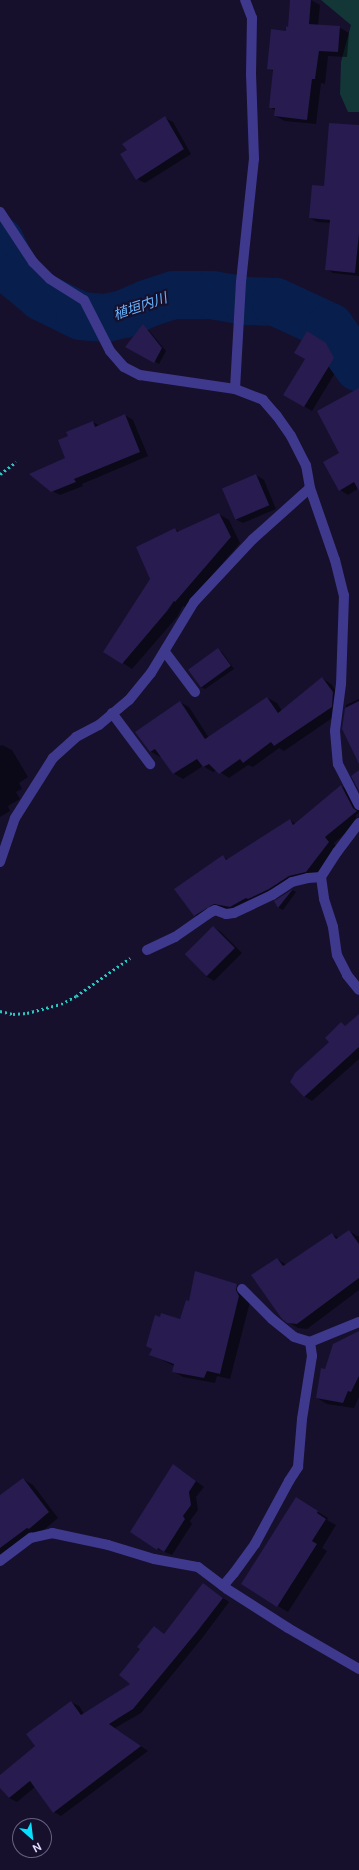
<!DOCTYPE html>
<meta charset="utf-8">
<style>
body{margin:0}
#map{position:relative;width:359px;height:1870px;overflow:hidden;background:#16102d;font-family:"DM Sans","Noto Sans JP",sans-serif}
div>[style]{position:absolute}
.green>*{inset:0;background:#133737}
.shadow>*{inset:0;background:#0007}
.river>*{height:48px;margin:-24px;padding:0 24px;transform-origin:24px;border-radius:24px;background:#081f4d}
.building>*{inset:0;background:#271b4f;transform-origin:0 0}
.path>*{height:2.5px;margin-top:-1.25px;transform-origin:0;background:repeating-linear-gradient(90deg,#2bc4bf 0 2px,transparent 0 5px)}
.service>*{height:10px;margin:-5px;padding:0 5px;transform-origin:5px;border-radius:5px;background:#3f398e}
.minor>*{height:10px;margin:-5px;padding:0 5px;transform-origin:5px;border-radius:5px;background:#3f398e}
span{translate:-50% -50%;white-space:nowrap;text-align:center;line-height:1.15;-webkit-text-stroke:4px #16102d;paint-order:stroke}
.water-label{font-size:14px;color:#6ab6ff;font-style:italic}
.north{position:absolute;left:12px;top:1818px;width:40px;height:40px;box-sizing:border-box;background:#16102d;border:1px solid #676281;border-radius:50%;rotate:152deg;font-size:11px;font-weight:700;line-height:16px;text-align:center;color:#e1dcff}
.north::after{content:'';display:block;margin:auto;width:14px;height:18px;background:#08dfff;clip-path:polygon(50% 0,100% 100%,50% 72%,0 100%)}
</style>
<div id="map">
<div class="green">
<i style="clip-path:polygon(321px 0,359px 0,359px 112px,348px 112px,340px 94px,341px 62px,351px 25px)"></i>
</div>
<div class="shadow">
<i style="clip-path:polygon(291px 0,311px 0,320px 5px,318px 25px,339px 27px,349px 33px,347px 57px,328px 56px,325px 84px,321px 83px,316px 124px,285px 121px,275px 116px,276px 111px,270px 107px,274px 72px,268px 68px,289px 28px)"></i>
<i style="clip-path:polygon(165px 118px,173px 122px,191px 154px,145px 183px,137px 179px,128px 151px)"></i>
<i style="clip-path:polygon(359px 126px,359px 276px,333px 273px,326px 269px,331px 223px,317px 222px,310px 218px)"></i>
<i style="clip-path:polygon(143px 326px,147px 328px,166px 351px,159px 364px,127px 347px)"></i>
<i style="clip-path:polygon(315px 337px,334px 349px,341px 363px,312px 411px,285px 395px,306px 359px)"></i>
<i style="clip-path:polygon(359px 390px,359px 488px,348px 495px,340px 490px,341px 454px)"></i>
<i style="clip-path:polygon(125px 415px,133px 420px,148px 456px,82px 484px,83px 486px,60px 495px,52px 491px,67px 459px,69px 436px,93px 422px,100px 426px)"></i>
<i style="clip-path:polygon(256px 475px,264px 480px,276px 509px,243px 523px,235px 519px,223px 489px)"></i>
<i style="clip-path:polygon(219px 514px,229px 520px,240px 543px,185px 607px,183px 606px,177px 617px,132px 669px,123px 663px,151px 580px,175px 529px,180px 532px)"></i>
<i style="clip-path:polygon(218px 650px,222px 652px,234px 669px,205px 689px,201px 687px)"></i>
<i style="clip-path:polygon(322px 678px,331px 684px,342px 698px,341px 712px,284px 751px,279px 748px,253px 767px,248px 765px,229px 778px,217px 770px,213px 772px,203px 766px,183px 779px,173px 773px,161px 756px,160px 757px,150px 751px,180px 702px,189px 707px,209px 738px,268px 698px,277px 703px,282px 711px)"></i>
<i style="clip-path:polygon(359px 699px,359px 762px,343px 729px,346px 705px)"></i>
<i style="clip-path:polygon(2px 745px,12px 750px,28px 777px,19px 783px,22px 789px,16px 792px,20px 799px,8px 806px,10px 811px,0 817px,0 746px)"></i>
<i style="clip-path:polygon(341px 786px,350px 791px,359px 808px,359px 813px,356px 815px,355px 825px,334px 843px,337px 848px,315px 877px,240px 912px,222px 909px,204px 920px,195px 915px,223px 857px,229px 860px,290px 820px,296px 824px)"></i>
<i style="clip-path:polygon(293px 890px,296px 892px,283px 910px,279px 908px,275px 902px)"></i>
<i style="clip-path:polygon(213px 927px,221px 932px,242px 953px,214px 981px,206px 976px)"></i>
<i style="clip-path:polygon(359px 1045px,359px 1059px,312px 1101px,304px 1096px)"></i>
<i style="clip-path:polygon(349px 1231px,359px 1237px,359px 1290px,307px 1329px,298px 1328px,288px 1322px,277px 1259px,287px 1265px,332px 1234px,339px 1238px)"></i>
<i style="clip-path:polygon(196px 1272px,237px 1285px,248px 1291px,250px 1302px,230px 1379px,217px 1376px,215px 1383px,183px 1377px,173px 1371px,174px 1366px,150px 1354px,161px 1318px,181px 1320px,190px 1302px)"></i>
<i style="clip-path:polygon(359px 1332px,359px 1397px,354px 1408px,327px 1404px,317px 1398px,325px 1370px)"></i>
<i style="clip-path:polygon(181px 1470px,204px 1487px,196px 1497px,198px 1510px,190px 1521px,192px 1524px,172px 1555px,157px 1549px)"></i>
<i style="clip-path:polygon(23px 1479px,33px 1485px,58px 1518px,39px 1534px,0 1561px,0 1497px)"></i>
<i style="clip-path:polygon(307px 1505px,328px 1518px,327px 1520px,336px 1525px,322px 1548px,327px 1551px,288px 1612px,278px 1606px)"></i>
<i style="clip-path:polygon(203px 1584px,229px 1602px,203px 1637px,141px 1713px,115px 1728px,148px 1751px,61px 1816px,54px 1812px,35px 1787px,17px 1802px,9px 1798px,0 1786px,0 1776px,36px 1746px,71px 1702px,79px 1706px,84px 1714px,131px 1684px)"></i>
</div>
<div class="river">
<i style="left:0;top:241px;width:38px;rotate:65deg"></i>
<i style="left:16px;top:275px;width:34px;rotate:40deg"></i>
<i style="left:42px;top:297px;width:43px;rotate:26deg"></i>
<i style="left:81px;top:316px;width:25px;rotate:5deg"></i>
<i style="left:106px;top:318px;width:18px;rotate:-13deg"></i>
<i style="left:124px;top:314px;width:24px;rotate:-24deg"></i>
<i style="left:146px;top:304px;width:29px;rotate:-18deg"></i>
<i style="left:174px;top:295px;width:38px"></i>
<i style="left:212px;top:295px;width:36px;rotate:10deg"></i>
<i style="left:247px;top:301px;width:29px;rotate:2deg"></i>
<i style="left:276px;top:302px;width:60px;rotate:24.8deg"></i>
<i style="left:330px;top:327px;width:50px;rotate:54.7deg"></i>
</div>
<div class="building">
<i style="clip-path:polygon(290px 0,311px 0,309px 24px,340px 26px,338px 52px,319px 51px,315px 79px,312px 79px,307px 120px,274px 116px,275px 108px,269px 108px,273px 70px,267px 69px,271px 29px,286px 31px,286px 26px,288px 27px)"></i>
<i style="clip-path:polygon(165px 116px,184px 149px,136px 180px,120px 154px,127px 150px,122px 144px)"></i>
<i style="clip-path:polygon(329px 123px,359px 125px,359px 234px,355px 273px,325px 270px,330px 220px,309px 218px,312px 185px,324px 186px)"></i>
<i style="clip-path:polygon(143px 324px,162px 348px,154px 363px,125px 347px)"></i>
<i style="clip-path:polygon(307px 331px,326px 343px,334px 358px,304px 407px,283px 395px,305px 359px,294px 353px)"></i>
<i style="clip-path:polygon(359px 388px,359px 491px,354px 482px,339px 491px,323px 462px,339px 453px,317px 411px)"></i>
<i style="clip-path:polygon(125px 414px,140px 452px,74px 479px,76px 482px,51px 492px,29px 474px,65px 458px,58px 440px,68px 436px,66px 432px,93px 421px,95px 427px)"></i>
<i style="left:256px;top:474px;width:34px;height:37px;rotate:67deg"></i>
<i style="clip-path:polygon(219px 513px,231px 537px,175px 602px,174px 601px,167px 611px,122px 664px,103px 652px,150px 579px,136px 547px,175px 528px,177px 532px)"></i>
<i style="left:218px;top:648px;width:22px;height:37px;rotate:54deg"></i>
<i style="clip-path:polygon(322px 677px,333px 692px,332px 707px,274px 746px,271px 742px,243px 763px,240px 759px,219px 774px,209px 764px,203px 767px,197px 759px,173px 774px,155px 749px,150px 752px,135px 732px,180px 701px,205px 739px,267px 697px,278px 713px)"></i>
<i style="clip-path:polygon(359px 701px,359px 764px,342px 729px,345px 708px)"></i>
<i style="clip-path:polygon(359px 770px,359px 791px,351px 776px)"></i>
<i style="clip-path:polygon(341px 785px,353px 808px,357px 811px,325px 837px,329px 842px,306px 872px,289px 876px,269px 889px,248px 899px,246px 898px,230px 907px,214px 904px,194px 916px,174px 889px,223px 855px,226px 860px,290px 819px,293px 825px)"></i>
<i style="clip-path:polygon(293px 889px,278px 908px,274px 901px)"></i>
<i style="left:213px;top:926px;width:31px;height:40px;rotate:45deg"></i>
<i style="clip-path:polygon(359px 1014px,359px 1047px,304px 1097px,290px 1082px,295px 1073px,329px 1042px,325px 1038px,341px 1022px,345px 1026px)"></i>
<i style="clip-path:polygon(349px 1230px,359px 1244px,359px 1278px,297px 1324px,287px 1323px,282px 1319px,251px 1275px,277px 1258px,283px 1266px,332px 1233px,336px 1239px)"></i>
<i style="clip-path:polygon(195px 1271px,237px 1284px,236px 1290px,239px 1296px,220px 1374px,207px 1371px,204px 1378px,172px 1372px,174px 1364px,149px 1355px,152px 1349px,146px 1346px,155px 1315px,160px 1317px,161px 1313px,180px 1319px,186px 1300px,189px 1301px)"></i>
<i style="clip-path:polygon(359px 1331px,359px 1376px,351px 1392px,348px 1391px,343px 1403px,316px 1398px,321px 1368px,325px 1369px,333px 1344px)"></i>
<i style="clip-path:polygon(173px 1464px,196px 1481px,189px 1492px,191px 1505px,183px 1516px,185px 1519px,164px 1552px,158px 1548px,157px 1550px,130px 1532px)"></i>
<i style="clip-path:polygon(23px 1478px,49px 1512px,29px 1529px,27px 1528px,0 1548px,0 1495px)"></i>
<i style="clip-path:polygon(296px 1497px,318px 1511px,317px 1513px,326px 1519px,312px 1541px,317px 1544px,277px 1607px,241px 1584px)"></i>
<i style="clip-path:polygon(203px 1583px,223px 1598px,196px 1633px,133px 1709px,109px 1724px,141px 1746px,53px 1813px,30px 1781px,9px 1798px,0 1788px,0 1775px,35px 1746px,26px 1734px,71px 1701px,81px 1715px,130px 1684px,119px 1675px,140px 1649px,137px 1647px,154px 1626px,164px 1634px)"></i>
</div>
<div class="path">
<i style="left:0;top:474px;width:20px;rotate:-37deg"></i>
<i style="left:0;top:1011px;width:13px;rotate:13deg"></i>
<i style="left:13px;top:1014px;width:14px;rotate:-4deg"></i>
<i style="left:27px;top:1013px;width:35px;rotate:-15deg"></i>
<i style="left:61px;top:1004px;width:17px;rotate:-28deg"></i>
<i style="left:76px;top:996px;width:66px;rotate:-35.1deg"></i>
</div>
<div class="service">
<i style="left:165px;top:652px;width:50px;rotate:53.1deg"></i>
<i style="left:112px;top:713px;width:64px;rotate:53.3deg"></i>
<i style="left:147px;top:950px;width:31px;rotate:-25deg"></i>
<i style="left:175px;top:937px;width:44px;rotate:-34.8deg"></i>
<i style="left:211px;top:912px;width:4px;rotate:-27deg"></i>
<i style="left:215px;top:910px;width:12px;rotate:20deg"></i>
<i style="left:226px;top:914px;width:8px;rotate:-7deg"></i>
<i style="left:234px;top:913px;width:42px;rotate:-25.3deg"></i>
<i style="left:272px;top:895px;width:24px;rotate:-33deg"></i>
<i style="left:292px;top:882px;width:16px;rotate:-14deg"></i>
<i style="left:308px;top:878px;width:13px;rotate:-4deg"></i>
<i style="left:242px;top:1289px;width:42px;rotate:45deg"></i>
<i style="left:272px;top:1319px;width:28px;rotate:39deg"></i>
<i style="left:294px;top:1337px;width:17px;rotate:17deg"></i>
<i style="left:310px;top:1342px;width:53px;rotate:-22.2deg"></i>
<i style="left:223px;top:1586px;width:17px;rotate:-50deg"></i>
<i style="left:234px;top:1573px;width:36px;rotate:-54deg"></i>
<i style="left:255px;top:1544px;width:72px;rotate:-61.6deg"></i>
<i style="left:289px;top:1481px;width:17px;rotate:-57deg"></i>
<i style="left:298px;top:1467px;width:48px;rotate:-85.2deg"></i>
<i style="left:302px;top:1419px;width:64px;rotate:-81deg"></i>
<i style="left:312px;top:1356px;width:14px;rotate:-98deg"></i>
</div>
<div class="minor">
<i style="left:0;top:212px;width:60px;rotate:56.6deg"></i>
<i style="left:33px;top:262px;width:24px;rotate:45deg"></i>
<i style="left:50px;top:279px;width:40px;rotate:32deg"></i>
<i style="left:84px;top:300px;width:57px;rotate:63deg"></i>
<i style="left:110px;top:351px;width:21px;rotate:49deg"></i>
<i style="left:124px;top:367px;width:18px;rotate:27deg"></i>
<i style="left:140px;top:375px;width:96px;rotate:8.4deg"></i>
<i style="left:235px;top:389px;width:30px;rotate:21deg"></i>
<i style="left:263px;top:400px;width:21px;rotate:49deg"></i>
<i style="left:277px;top:416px;width:24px;rotate:55deg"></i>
<i style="left:291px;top:436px;width:33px;rotate:63deg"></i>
<i style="left:306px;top:465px;width:23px;rotate:80deg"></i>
<i style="left:310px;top:488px;width:76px;rotate:70.9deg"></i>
<i style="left:335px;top:560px;width:36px;rotate:76deg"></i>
<i style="left:344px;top:595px;width:89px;rotate:91.9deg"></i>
<i style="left:341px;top:684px;width:47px;rotate:97.3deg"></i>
<i style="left:335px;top:731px;width:33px;rotate:85deg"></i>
<i style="left:338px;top:764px;width:46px;rotate:62.9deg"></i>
<i style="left:235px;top:389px;width:107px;rotate:-86.8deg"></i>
<i style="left:241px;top:282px;width:124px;rotate:-84deg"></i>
<i style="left:254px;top:159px;width:84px;rotate:-92deg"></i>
<i style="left:251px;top:75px;width:57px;rotate:-89deg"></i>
<i style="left:252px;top:18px;width:19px;rotate:-111deg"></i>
<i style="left:359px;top:823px;width:36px;rotate:127deg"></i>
<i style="left:337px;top:852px;width:30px;rotate:123deg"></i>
<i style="left:321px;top:877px;width:22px;rotate:82deg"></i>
<i style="left:324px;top:899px;width:29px;rotate:72deg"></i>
<i style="left:333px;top:927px;width:28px;rotate:82deg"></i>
<i style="left:337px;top:955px;width:22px;rotate:63deg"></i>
<i style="left:347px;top:975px;width:19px;rotate:51deg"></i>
<i style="left:0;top:862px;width:46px;rotate:-71.2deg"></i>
<i style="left:15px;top:818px;width:71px;rotate:-57.7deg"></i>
<i style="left:53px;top:758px;width:31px;rotate:-42deg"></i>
<i style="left:76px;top:737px;width:26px;rotate:-28deg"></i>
<i style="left:99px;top:725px;width:39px;rotate:-40deg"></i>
<i style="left:129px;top:700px;width:35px;rotate:-51deg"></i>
<i style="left:151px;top:673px;width:83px;rotate:-58.8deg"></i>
<i style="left:194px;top:602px;width:86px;rotate:-46.9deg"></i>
<i style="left:253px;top:539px;width:76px;rotate:-41.8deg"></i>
<i style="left:0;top:1561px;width:39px;rotate:-37deg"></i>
<i style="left:31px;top:1538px;width:22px;rotate:-13deg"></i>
<i style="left:52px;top:1533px;width:57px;rotate:12.1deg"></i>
<i style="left:108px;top:1545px;width:48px;rotate:16.9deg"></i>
<i style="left:154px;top:1559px;width:45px;rotate:10.3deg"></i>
<i style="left:198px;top:1567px;width:36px;rotate:37deg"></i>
<i style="left:227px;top:1589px;width:72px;rotate:32.6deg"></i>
<i style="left:288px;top:1628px;width:82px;rotate:30deg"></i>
</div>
<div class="water-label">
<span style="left:140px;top:306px;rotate:-19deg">植垣内川</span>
</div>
<div class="north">N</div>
</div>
